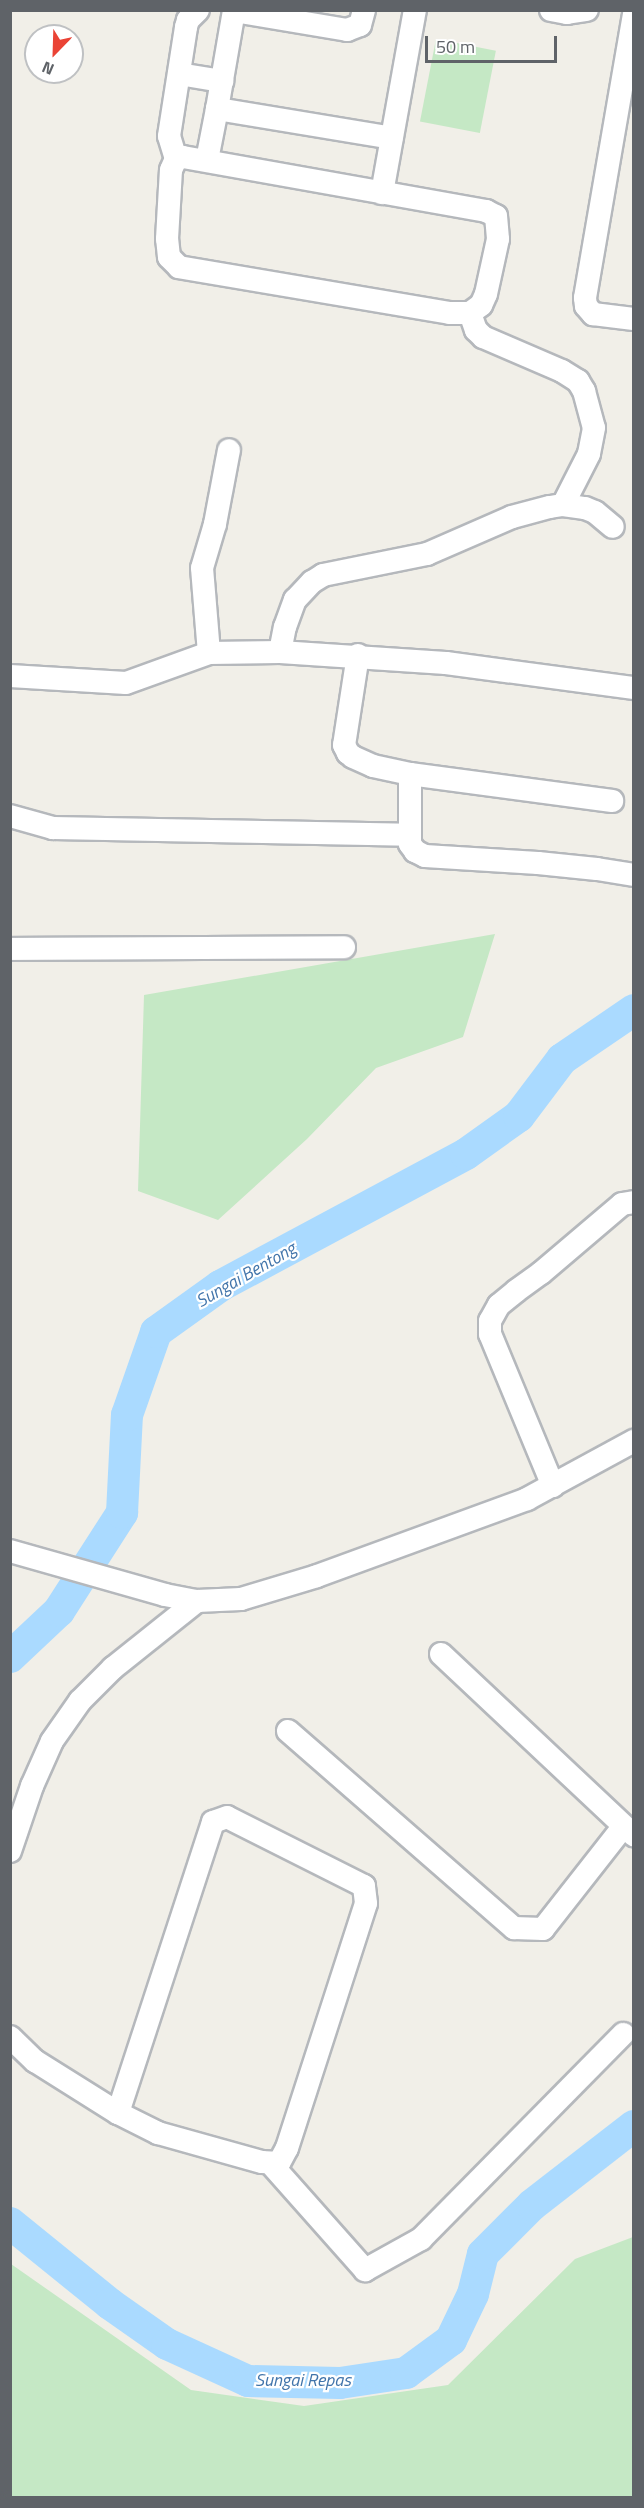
<!DOCTYPE html>
<style>
body{margin:0}
#map{position:relative;width:644px;height:2508px;overflow:hidden;background:#f1efe8;font-family:"Titillium Web",sans-serif}
div>[style]{position:absolute}
.green>*{inset:0;background:#c5e8c5;transform-origin:0 0}
.river>*{height:32px;margin:-16px;padding:0 16px;transform-origin:16px;border-radius:16px;background:#aadaff}
.roads{filter:drop-shadow(2px 0 #b5b8bc) drop-shadow(-2px 0 #b5b8bc) drop-shadow(0 2px #b5b8bc) drop-shadow(0 -2px #b5b8bc)}
.minor>*{height:22px;margin:-11px;padding:0 11px;transform-origin:11px;border-radius:11px;background:#fff}
span{translate:-50% -50%;white-space:nowrap;text-align:center;line-height:1.15;-webkit-text-stroke:4.5px #fff;paint-order:stroke}
.water-label{font-size:18px;color:#4174aa;font-style:italic}
.frame{position:absolute;inset:0;border:12px solid #5f6368;pointer-events:none}
.north{position:absolute;left:24px;top:24px;width:60px;height:60px;box-sizing:border-box;background:#fff;border:2px solid #bfc1c3;border-radius:50%;rotate:203deg;font-size:16px;font-weight:700;line-height:24px;text-align:center;color:#5f6368}
.north::after{content:'';display:block;margin:auto;width:21px;height:27px;background:#ea4335;clip-path:polygon(50% 0,100% 100%,50% 72%,0 100%)}
.scale{position:absolute;left:425px;top:36px;width:132px;height:27px;box-sizing:border-box;border:3px solid #5f6368;border-top:0;padding-left:8px;font-size:18px;line-height:21px;white-space:nowrap;color:#5f6368;-webkit-text-stroke:4px #fff;paint-order:stroke}
</style>
<div id="map">
<div class="green">
<i style="left:436px;top:39px;width:61px;height:84px;rotate:11deg"></i>
<i style="clip-path:polygon(495px 934px,463px 1037px,376px 1068px,307px 1139px,218px 1220px,138px 1191px,144px 995px)"></i>
<i style="clip-path:polygon(633px 2237px,633px 2497px,11px 2497px,11px 2264px,191px 2390px,304px 2406px,448px 2385px,575px 2259px)"></i>
</div>
<div class="river">
<i style="left:10px;top:1657px;width:67px;rotate:-43.2deg"></i>
<i style="left:59px;top:1611px;width:117px;rotate:-57.3deg"></i>
<i style="left:122px;top:1513px;width:98px;rotate:-87.1deg"></i>
<i style="left:127px;top:1415px;width:88px;rotate:-70.7deg"></i>
<i style="left:156px;top:1332px;width:79px;rotate:-35.7deg"></i>
<i style="left:220px;top:1286px;width:279px;rotate:-28.2deg"></i>
<i style="left:466px;top:1154px;width:65px;rotate:-35.6deg"></i>
<i style="left:519px;top:1116px;width:71px;rotate:-53deg"></i>
<i style="left:562px;top:1059px;width:87px;rotate:-34.2deg"></i>
<i style="left:10px;top:2223px;width:129px;rotate:39deg"></i>
<i style="left:110px;top:2304px;width:70px;rotate:35.1deg"></i>
<i style="left:167px;top:2344px;width:89px;rotate:24.6deg"></i>
<i style="left:248px;top:2381px;width:92px;rotate:1.2deg"></i>
<i style="left:340px;top:2383px;width:67px;rotate:-8.6deg"></i>
<i style="left:406px;top:2373px;width:56px;rotate:-36.3deg"></i>
<i style="left:451px;top:2340px;width:51px;rotate:-64.4deg"></i>
<i style="left:473px;top:2294px;width:41px;rotate:-76deg"></i>
<i style="left:483px;top:2254px;width:69px;rotate:-45deg"></i>
<i style="left:532px;top:2205px;width:129px;rotate:-37.8deg"></i>
</div>
<div class="roads">
<div class="minor">
<i style="left:551px;top:10px;width:16px;rotate:11deg"></i>
<i style="left:567px;top:13px;width:20px;rotate:-9deg"></i>
<i style="left:634px;top:14px;width:288px;rotate:99.8deg"></i>
<i style="left:585px;top:298px;width:8px;rotate:83deg"></i>
<i style="left:586px;top:306px;width:11px;rotate:49deg"></i>
<i style="left:593px;top:314px;width:41px;rotate:7deg"></i>
<i style="left:179px;top:74px;width:44px;rotate:9.2deg"></i>
<i style="left:217px;top:109px;width:99px;rotate:-80.2deg"></i>
<i style="left:234px;top:11px;width:115px;rotate:9.5deg"></i>
<i style="left:347px;top:30px;width:14px;rotate:-21deg"></i>
<i style="left:360px;top:25px;width:16px;rotate:-75deg"></i>
<i style="left:183px;top:157px;width:308px;rotate:10.1deg"></i>
<i style="left:486px;top:211px;width:11px;rotate:27deg"></i>
<i style="left:496px;top:216px;width:23px;rotate:85deg"></i>
<i style="left:498px;top:239px;width:56px;rotate:102.3deg"></i>
<i style="left:486px;top:294px;width:12px;rotate:114deg"></i>
<i style="left:481px;top:305px;width:14px;rotate:144deg"></i>
<i style="left:470px;top:313px;width:20px;rotate:180deg"></i>
<i style="left:450px;top:313px;width:275px;rotate:-170.4deg"></i>
<i style="left:179px;top:267px;width:14px;rotate:-135deg"></i>
<i style="left:169px;top:257px;width:18px;rotate:-96deg"></i>
<i style="left:167px;top:239px;width:69px;rotate:-86.7deg"></i>
<i style="left:171px;top:170px;width:12px;rotate:-66deg"></i>
<i style="left:176px;top:159px;width:7px;rotate:-16deg"></i>
<i style="left:176px;top:159px;width:24px;rotate:-107deg"></i>
<i style="left:169px;top:136px;width:110px;rotate:-81.1deg"></i>
<i style="left:186px;top:27px;width:7px;rotate:-74deg"></i>
<i style="left:188px;top:20px;width:14px;rotate:-45deg"></i>
<i style="left:207px;top:160px;width:52px;rotate:-78.9deg"></i>
<i style="left:217px;top:109px;width:177px;rotate:9.4deg"></i>
<i style="left:382px;top:193px;width:186px;rotate:-79.8deg"></i>
<i style="left:470px;top:313px;width:18px;rotate:71deg"></i>
<i style="left:476px;top:330px;width:10px;rotate:45deg"></i>
<i style="left:483px;top:337px;width:86px;rotate:23.3deg"></i>
<i style="left:562px;top:371px;width:19px;rotate:32deg"></i>
<i style="left:578px;top:381px;width:12px;rotate:59deg"></i>
<i style="left:584px;top:391px;width:38px;rotate:75deg"></i>
<i style="left:594px;top:428px;width:26px;rotate:101deg"></i>
<i style="left:589px;top:454px;width:57px;rotate:117deg"></i>
<i style="left:280px;top:652px;width:25px;rotate:-79deg"></i>
<i style="left:285px;top:627px;width:29px;rotate:-70deg"></i>
<i style="left:295px;top:600px;width:25px;rotate:-47deg"></i>
<i style="left:312px;top:582px;width:13px;rotate:-32deg"></i>
<i style="left:323px;top:575px;width:106px;rotate:-11.4deg"></i>
<i style="left:427px;top:554px;width:93px;rotate:-23.5deg"></i>
<i style="left:512px;top:517px;width:39px;rotate:-15deg"></i>
<i style="left:550px;top:507px;width:13px;rotate:-9deg"></i>
<i style="left:563px;top:505px;width:22px;rotate:8deg"></i>
<i style="left:585px;top:508px;width:11px;rotate:22deg"></i>
<i style="left:595px;top:512px;width:23px;rotate:40deg"></i>
<i style="left:209px;top:653px;width:85px;rotate:-94.7deg"></i>
<i style="left:202px;top:568px;width:46px;rotate:-73.5deg"></i>
<i style="left:215px;top:524px;width:75px;rotate:-79.3deg"></i>
<i style="left:358px;top:655px;width:91px;rotate:98.8deg"></i>
<i style="left:344px;top:745px;width:9px;rotate:63deg"></i>
<i style="left:348px;top:753px;width:6px;rotate:39deg"></i>
<i style="left:353px;top:757px;width:22px;rotate:24deg"></i>
<i style="left:373px;top:766px;width:38px;rotate:12deg"></i>
<i style="left:410px;top:774px;width:204px;rotate:7.6deg"></i>
<i style="left:10px;top:676px;width:116px;rotate:3.5deg"></i>
<i style="left:126px;top:683px;width:88px;rotate:-19.9deg"></i>
<i style="left:209px;top:653px;width:71px;rotate:-0.8deg"></i>
<i style="left:280px;top:652px;width:166px;rotate:3.8deg"></i>
<i style="left:446px;top:663px;width:190px;rotate:7.6deg"></i>
<i style="left:410px;top:774px;width:70px;rotate:90deg"></i>
<i style="left:410px;top:844px;width:9px;rotate:54deg"></i>
<i style="left:415px;top:851px;width:11px;rotate:27deg"></i>
<i style="left:425px;top:856px;width:113px;rotate:3.5deg"></i>
<i style="left:538px;top:863px;width:59px;rotate:5.8deg"></i>
<i style="left:597px;top:869px;width:37px;rotate:9deg"></i>
<i style="left:10px;top:816px;width:45px;rotate:15.6deg"></i>
<i style="left:53px;top:828px;width:355px;rotate:1.1deg"></i>
<i style="left:10px;top:949px;width:334px;rotate:-0.3deg"></i>
<i style="left:553px;top:1486px;width:165px;rotate:-112.5deg"></i>
<i style="left:490px;top:1334px;width:13px;rotate:-90deg"></i>
<i style="left:490px;top:1321px;width:18px;rotate:-61deg"></i>
<i style="left:499px;top:1305px;width:22px;rotate:-39deg"></i>
<i style="left:516px;top:1291px;width:31px;rotate:-36deg"></i>
<i style="left:541px;top:1273px;width:106px;rotate:-40.4deg"></i>
<i style="left:622px;top:1204px;width:12px;rotate:-9deg"></i>
<i style="left:10px;top:1551px;width:161px;rotate:15.8deg"></i>
<i style="left:165px;top:1595px;width:33px;rotate:11deg"></i>
<i style="left:197px;top:1601px;width:44px;rotate:-2.6deg"></i>
<i style="left:241px;top:1599px;width:79px;rotate:-16.8deg"></i>
<i style="left:317px;top:1576px;width:224px;rotate:-20.1deg"></i>
<i style="left:527px;top:1499px;width:122px;rotate:-28.5deg"></i>
<i style="left:441px;top:1654px;width:265px;rotate:43.2deg"></i>
<i style="left:288px;top:1731px;width:300px;rotate:41.1deg"></i>
<i style="left:514px;top:1928px;width:29px;rotate:2deg"></i>
<i style="left:543px;top:1929px;width:130px;rotate:-51.9deg"></i>
<i style="left:10px;top:1851px;width:69px;rotate:-71.3deg"></i>
<i style="left:32px;top:1786px;width:49px;rotate:-66deg"></i>
<i style="left:52px;top:1741px;width:49px;rotate:-55deg"></i>
<i style="left:80px;top:1701px;width:47px;rotate:-45deg"></i>
<i style="left:113px;top:1668px;width:107px;rotate:-38.6deg"></i>
<i style="left:10px;top:2037px;width:35px;rotate:44deg"></i>
<i style="left:35px;top:2061px;width:98px;rotate:32.1deg"></i>
<i style="left:118px;top:2113px;width:45px;rotate:26.6deg"></i>
<i style="left:158px;top:2133px;width:108px;rotate:15.6deg"></i>
<i style="left:262px;top:2162px;width:17px;rotate:3deg"></i>
<i style="left:279px;top:2163px;width:17px;rotate:-62deg"></i>
<i style="left:287px;top:2148px;width:257px;rotate:-72.1deg"></i>
<i style="left:366px;top:1903px;width:17px;rotate:-97deg"></i>
<i style="left:364px;top:1886px;width:153px;rotate:-153.3deg"></i>
<i style="left:227px;top:1817px;width:15px;rotate:160deg"></i>
<i style="left:213px;top:1822px;width:306px;rotate:108.1deg"></i>
<i style="left:271px;top:2164px;width:142px;rotate:48.4deg"></i>
<i style="left:365px;top:2270px;width:64px;rotate:-29deg"></i>
<i style="left:421px;top:2239px;width:288px;rotate:-45.4deg"></i>
</div>
</div>
<div class="water-label">
<span style="left:246px;top:1275px;rotate:-30deg">Sungai Bentong</span>
<span style="left:303px;top:2380px">Sungai Repas</span>
</div>
<div class="frame"></div>
<div class="north">N</div>
<div class="scale">50 m</div>
</div>
